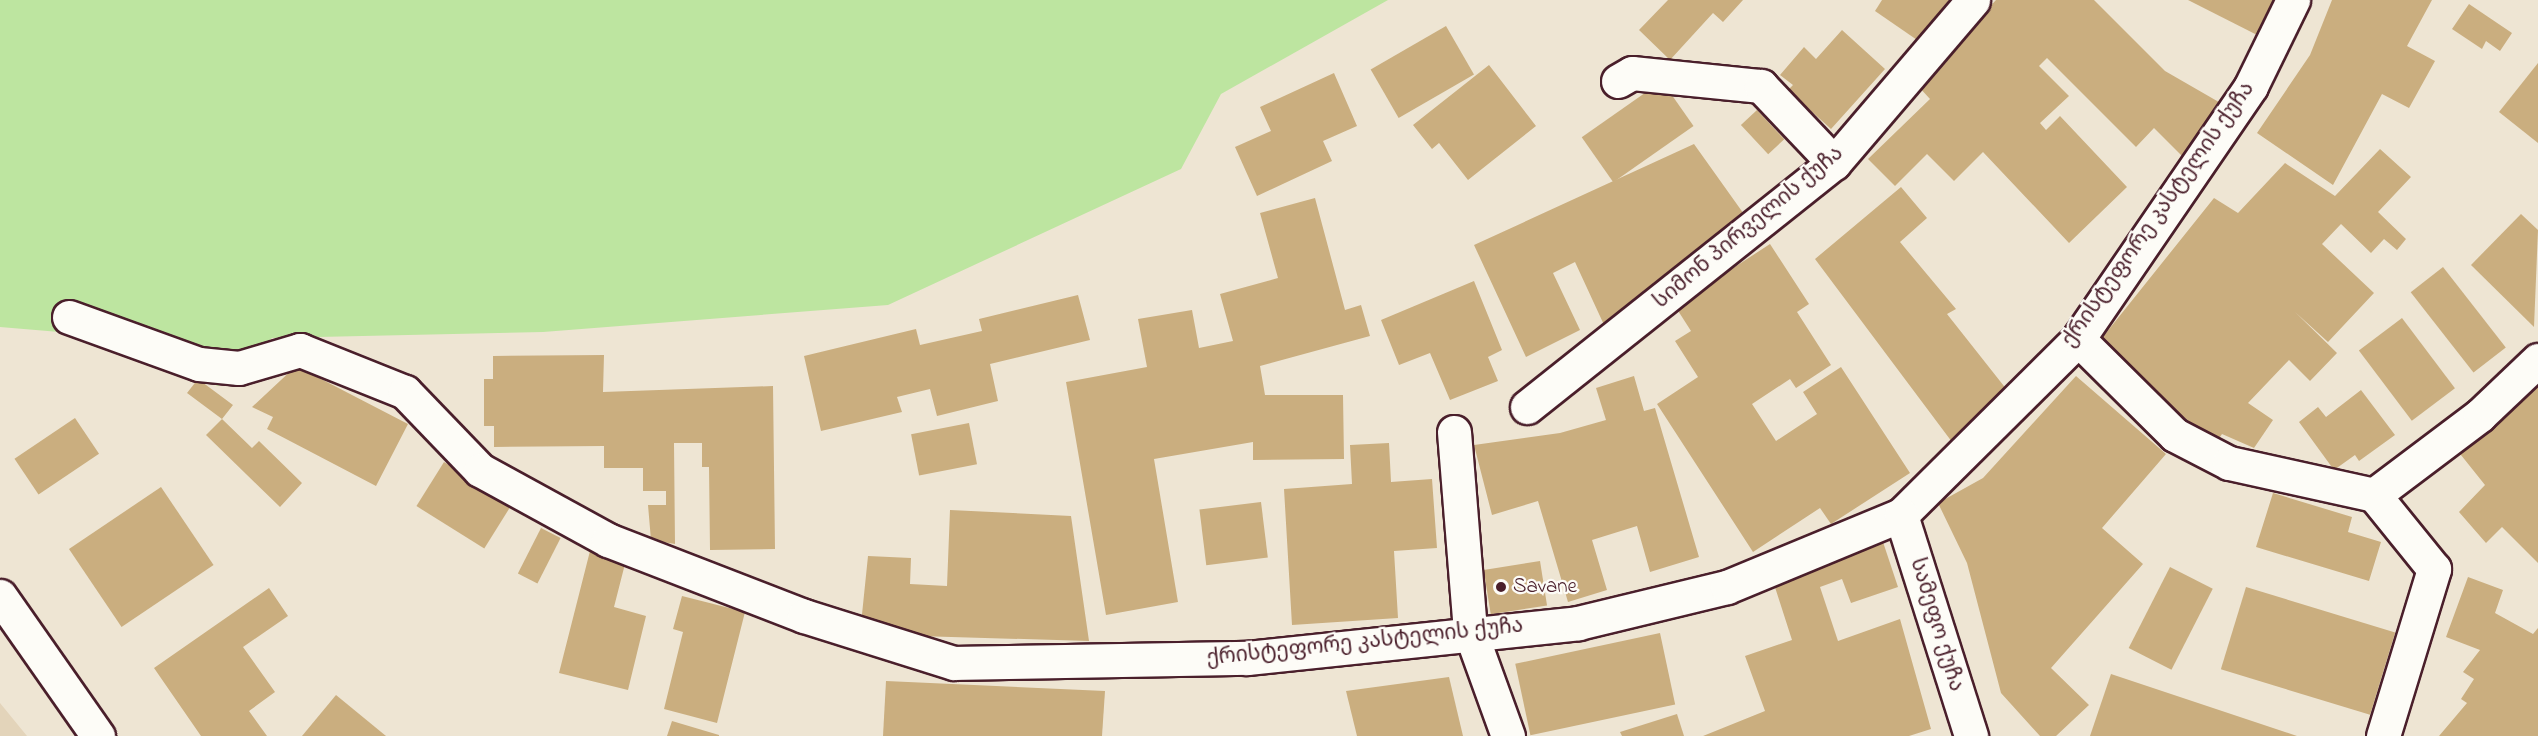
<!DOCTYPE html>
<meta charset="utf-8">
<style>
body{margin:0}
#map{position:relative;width:2538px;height:736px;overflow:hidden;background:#eee5d3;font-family:"Indie Flower","Noto Sans Georgian",sans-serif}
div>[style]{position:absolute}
.built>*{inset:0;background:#e3d4ba}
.green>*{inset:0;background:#bde5a0}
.building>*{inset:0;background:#caae7f;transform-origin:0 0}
.roads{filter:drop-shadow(2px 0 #4a1f2b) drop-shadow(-2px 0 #4a1f2b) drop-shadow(0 2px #4a1f2b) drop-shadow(0 -2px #4a1f2b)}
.minor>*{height:33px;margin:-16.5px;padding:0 16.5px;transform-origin:16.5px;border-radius:16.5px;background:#fdfcf7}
.secondary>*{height:33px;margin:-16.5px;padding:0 16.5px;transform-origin:16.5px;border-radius:16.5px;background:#fdfcf7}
.dots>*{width:16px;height:16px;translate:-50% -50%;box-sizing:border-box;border:3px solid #fdfcf7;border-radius:50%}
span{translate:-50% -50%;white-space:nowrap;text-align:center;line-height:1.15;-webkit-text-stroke:4.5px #fdfcf7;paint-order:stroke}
.street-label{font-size:21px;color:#4a1f2b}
.poi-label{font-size:21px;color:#4a1f2b}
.left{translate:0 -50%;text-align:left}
</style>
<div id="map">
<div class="built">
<i style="clip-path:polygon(0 703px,27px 736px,0 736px)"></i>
</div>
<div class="green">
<i style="clip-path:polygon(0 0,1388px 0,1221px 94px,1181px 169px,888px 305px,543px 332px,272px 338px,218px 386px,95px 335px,0 327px)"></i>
</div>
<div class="building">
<i style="clip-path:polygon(1668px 0,1743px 0,1723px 22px,1713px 13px,1670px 60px,1639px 30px)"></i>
<i style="clip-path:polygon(1882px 0,1949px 0,1920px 42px,1875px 11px)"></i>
<i style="clip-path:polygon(1996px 0,2094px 0,2165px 71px,2224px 105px,2186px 160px,2154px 128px,2136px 147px,2047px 58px,2039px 66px,2069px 96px,2040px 123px,2046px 130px,2060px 116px,2127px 187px,2069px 243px,1983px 152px,1954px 181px,1927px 154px,1895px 186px,1868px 159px,1930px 99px,1918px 86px)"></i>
<i style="clip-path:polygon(2188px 0,2283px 0,2265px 39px)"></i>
<i style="clip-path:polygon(2332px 0,2432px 0,2407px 46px,2435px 61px,2409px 108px,2382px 94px,2333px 185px,2257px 133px,2310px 55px)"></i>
<i style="clip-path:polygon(2469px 4px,2512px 33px,2500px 51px,2486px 41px,2482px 49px,2452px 29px)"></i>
<i style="left:1446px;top:26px;width:56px;height:87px;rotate:60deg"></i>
<i style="clip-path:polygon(1842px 30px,1885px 69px,1831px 129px,1788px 90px,1793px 85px,1780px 75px,1804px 47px,1816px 59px)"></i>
<i style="clip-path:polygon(2538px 63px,2538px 143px,2499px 112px)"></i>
<i style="clip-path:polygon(1489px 65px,1536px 126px,1468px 180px,1439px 143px,1432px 149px,1413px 125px)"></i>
<i style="clip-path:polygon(1334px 73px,1357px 126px,1323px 141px,1332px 161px,1257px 196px,1235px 147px,1271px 131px,1260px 107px)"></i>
<i style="left:1662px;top:81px;width:55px;height:98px;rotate:55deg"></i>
<i style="left:1757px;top:110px;width:40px;height:22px;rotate:47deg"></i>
<i style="clip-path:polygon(1694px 144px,1751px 224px,1605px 327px,1575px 262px,1553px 273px,1580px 330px,1526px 357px,1474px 245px)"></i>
<i style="clip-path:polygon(2380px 149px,2411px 177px,2378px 212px,2406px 239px,2397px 250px,2384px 239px,2371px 253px,2341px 224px,2322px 244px,2374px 293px,2328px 342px,2295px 312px,2337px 353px,2310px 381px,2289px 360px,2248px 403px,2273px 420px,2254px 448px,2222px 434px,2216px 443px,2151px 391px,2102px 338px,2214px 198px,2238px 213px,2285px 163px,2335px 196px)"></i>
<i style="clip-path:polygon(1901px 187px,1927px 218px,1900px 242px,1956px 309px,1947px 314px,2011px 395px,1952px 442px,1815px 259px)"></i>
<i style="clip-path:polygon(1315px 198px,1345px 310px,1361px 305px,1370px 336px,1260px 366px,1265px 395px,1343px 395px,1344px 459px,1253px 460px,1253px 442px,1154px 459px,1178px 602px,1106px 615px,1066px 382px,1147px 367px,1138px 319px,1192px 310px,1199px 348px,1233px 341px,1220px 294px,1278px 278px,1260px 213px)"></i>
<i style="clip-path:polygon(2521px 214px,2538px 230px,2534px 327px,2471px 265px)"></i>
<i style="clip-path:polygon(1770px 244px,1809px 304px,1797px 312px,1831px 365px,1796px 388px,1790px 379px,1752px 404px,1776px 441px,1817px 414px,1803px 392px,1841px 367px,1910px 473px,1831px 524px,1820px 508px,1753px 552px,1657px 404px,1698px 377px,1675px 341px,1691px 331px,1675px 306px)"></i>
<i style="left:2443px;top:267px;width:102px;height:41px;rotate:52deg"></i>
<i style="clip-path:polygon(1474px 281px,1502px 350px,1488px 357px,1498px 381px,1450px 400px,1430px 353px,1399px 365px,1381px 320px)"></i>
<i style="clip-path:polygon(1078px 295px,1090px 340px,990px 364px,998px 401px,937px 416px,930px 389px,897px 397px,902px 412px,821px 431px,804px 356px,916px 329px,920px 345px,982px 331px,979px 319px)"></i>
<i style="left:2402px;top:318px;width:88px;height:54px;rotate:53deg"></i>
<i style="clip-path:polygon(604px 355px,603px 392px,773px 386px,775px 549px,710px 550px,709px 467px,702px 467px,702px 443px,674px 443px,675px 544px,651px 540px,648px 505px,666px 505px,666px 491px,643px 491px,643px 468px,604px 468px,604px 446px,494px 447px,494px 426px,484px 426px,484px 379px,493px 379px,493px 356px)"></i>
<i style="clip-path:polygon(296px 366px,408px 424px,376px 486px,267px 429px,273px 417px,252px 407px)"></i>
<i style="clip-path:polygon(1634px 376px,1644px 411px,1655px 408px,1699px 557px,1650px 572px,1637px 526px,1592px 540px,1607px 590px,1568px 602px,1538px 501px,1492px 515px,1474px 445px,1560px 433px,1606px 420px,1596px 388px)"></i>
<i style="clip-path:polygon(2076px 376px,2166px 454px,2102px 528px,2143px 564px,2051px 668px,2089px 705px,2056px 736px,2040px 736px,2001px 693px,1967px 563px,1938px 503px,1983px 478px)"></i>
<i style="clip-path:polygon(198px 379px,233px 405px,222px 419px,252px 448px,259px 441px,302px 483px,280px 507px,206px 435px,222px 419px,187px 393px)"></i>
<i style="clip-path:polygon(2538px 385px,2538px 563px,2502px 527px,2486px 543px,2459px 512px,2485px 485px,2457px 450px)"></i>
<i style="clip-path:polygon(2361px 390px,2395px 435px,2359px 461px,2355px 455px,2334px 470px,2299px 422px,2318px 407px,2326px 417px)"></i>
<i style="left:75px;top:418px;width:43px;height:73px;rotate:56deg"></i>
<i style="left:969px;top:423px;width:42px;height:59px;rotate:79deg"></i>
<i style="clip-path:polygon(1389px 443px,1391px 482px,1432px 479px,1437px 548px,1394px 551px,1398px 618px,1292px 625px,1284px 489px,1352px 484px,1350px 445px)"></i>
<i style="left:444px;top:462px;width:80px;height:52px;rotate:32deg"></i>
<i style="left:161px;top:487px;width:94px;height:111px;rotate:56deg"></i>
<i style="clip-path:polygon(2273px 493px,2352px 517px,2348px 532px,2381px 542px,2369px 581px,2256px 547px)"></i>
<i style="left:1261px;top:502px;width:56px;height:62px;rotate:83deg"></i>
<i style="clip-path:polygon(950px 510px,1071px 516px,1089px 641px,918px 636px,861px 624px,868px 556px,911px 558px,910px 584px,947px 586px)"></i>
<i style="left:541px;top:528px;width:22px;height:51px;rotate:27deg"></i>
<i style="clip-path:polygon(1883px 542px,1898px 587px,1851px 603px,1842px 579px,1820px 587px,1838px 641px,1900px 619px,1931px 729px,1909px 736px,1703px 736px,1765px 711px,1745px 656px,1792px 640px,1773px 581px)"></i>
<i style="clip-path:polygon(590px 551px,626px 560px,614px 607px,646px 616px,628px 690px,559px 673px)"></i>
<i style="left:1540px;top:561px;width:45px;height:57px;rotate:81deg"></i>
<i style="left:2170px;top:567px;width:48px;height:91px;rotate:27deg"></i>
<i style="clip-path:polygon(2468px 577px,2503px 590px,2495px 613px,2533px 634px,2538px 628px,2538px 736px,2439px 736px,2467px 703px,2461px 699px,2474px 679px,2463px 672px,2480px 650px,2446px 637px)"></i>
<i style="left:2246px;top:587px;width:156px;height:86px;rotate:17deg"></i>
<i style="clip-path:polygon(269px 588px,288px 616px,243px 647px,275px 692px,249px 711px,267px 736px,201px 736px,154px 668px)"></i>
<i style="clip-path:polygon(682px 596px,745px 612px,717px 723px,664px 709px,683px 632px,673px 629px)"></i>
<i style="left:1660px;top:633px;width:73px;height:148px;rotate:78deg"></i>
<i style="clip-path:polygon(2111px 674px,2297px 736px,2090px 736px)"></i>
<i style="clip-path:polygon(1449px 677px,1463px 736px,1357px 736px,1346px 691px)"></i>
<i style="clip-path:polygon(886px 681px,1105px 691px,1102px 736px,883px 736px)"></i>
<i style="clip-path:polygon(336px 695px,386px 736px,302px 736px)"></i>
<i style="clip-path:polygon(1677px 714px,1684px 736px,1622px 736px,1620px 732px)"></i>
<i style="clip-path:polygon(672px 721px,719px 735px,719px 736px,667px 736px)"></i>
</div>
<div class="roads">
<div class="minor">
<i style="left:1618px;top:81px;width:16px;rotate:-30deg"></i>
<i style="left:1632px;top:73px;width:130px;rotate:5.8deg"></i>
<i style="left:1761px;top:86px;width:106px;rotate:46.5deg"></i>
<i style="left:69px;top:317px;width:138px;rotate:19.9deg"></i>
<i style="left:199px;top:364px;width:40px;rotate:5.7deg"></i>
<i style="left:239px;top:368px;width:64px;rotate:-16.4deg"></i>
<i style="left:300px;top:350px;width:113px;rotate:21.8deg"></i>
<i style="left:405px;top:392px;width:108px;rotate:46.1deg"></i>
<i style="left:480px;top:470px;width:146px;rotate:28.7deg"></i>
<i style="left:608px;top:540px;width:210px;rotate:21.2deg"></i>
<i style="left:804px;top:616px;width:157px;rotate:17.4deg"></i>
<i style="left:954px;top:663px;width:293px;rotate:-1deg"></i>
<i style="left:1247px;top:658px;width:333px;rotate:-6deg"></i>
<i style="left:1578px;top:623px;width:153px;rotate:-13.6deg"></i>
<i style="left:1727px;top:587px;width:188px;rotate:-22.5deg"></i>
<i style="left:1901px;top:515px;width:250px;rotate:-44.8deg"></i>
<i style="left:2078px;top:339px;width:306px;rotate:-55.6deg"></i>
<i style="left:2251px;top:86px;width:96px;rotate:-64deg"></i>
<i style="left:2078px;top:339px;width:136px;rotate:44.7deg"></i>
<i style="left:2175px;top:435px;width:61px;rotate:27.4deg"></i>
<i style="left:2229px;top:463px;width:148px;rotate:12.4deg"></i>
<i style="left:1527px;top:407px;width:392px;rotate:-38.5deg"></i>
<i style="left:1834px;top:163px;width:214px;rotate:-49.5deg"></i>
<i style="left:1454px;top:432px;width:200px;rotate:85.4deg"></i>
<i style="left:1470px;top:631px;width:112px;rotate:70.1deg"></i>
<i style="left:1901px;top:515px;width:232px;rotate:72.4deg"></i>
<i style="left:2383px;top:736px;width:175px;rotate:-73deg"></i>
<i style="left:2434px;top:569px;width:95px;rotate:-129deg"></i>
<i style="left:2374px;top:495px;width:133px;rotate:-37deg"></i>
<i style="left:2480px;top:415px;width:80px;rotate:-43.5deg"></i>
</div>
<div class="secondary">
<i style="left:0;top:596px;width:171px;rotate:55deg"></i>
</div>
</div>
<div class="dots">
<i style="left:1501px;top:587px;background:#4a1f2b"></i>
</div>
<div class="street-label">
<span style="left:2159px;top:215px;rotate:-55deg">ქრისტეფორე კასტელის ქუჩა</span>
<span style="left:1749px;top:228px;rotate:-40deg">სიმონ პირველის ქუჩა</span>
<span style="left:1936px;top:625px;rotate:73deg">სამეფო ქუჩა</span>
<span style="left:1365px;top:643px;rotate:-6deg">ქრისტეფორე კასტელის ქუჩა</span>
</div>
<div class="poi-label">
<span class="left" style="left:1513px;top:587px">Savane</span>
</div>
</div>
